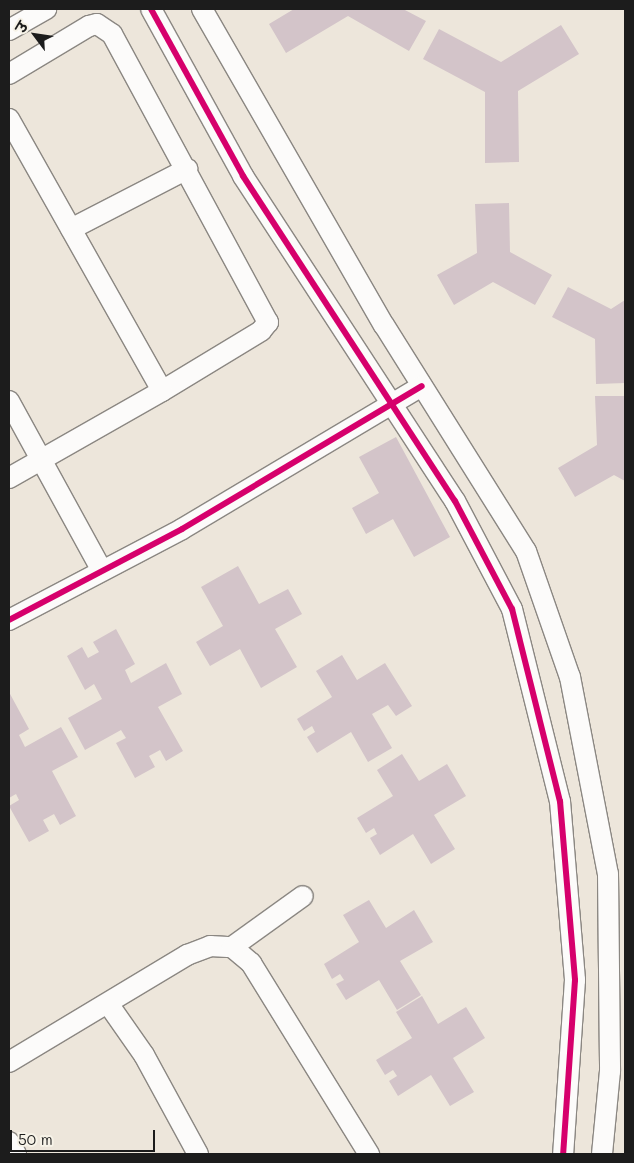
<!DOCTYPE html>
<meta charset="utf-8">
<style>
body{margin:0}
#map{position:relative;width:634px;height:1163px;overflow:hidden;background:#ede6db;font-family:Mali,"Playpen Sans Deva",sans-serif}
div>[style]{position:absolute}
.building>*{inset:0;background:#d3c4c9}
.roads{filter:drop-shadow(1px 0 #8b8782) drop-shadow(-1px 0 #8b8782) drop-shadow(0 1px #8b8782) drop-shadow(0 -1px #8b8782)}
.minor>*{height:20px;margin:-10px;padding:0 10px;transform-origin:10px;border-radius:10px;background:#fcfbfa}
.cycleway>*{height:6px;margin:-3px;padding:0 3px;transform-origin:3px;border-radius:3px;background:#d6006c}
span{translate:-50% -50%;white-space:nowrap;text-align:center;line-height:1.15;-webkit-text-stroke:4px #f7f3e8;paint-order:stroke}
.frame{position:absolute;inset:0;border:10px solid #1c1c1c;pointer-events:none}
.north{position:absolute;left:10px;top:10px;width:50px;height:50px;-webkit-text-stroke:4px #f7f3e8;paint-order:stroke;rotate:301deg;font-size:14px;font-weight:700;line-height:20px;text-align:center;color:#1c1c1c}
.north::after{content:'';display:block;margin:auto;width:18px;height:22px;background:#1c1c1c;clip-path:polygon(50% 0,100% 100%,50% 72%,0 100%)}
.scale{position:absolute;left:10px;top:1130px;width:145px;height:22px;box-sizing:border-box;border:2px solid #1c1c1c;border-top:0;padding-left:6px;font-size:15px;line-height:18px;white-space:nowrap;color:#1c1c1c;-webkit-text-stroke:4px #f7f3e8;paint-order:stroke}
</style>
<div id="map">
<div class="building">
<i style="clip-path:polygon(294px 9px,403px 9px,426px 21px,409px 51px,348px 16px,286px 53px,269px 24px)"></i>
<i style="clip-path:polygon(561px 25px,579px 54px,518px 91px,519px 162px,485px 163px,485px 92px,423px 59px,439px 29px,501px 62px)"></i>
<i style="clip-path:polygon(509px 203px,510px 252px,552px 275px,535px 305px,493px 282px,454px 305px,437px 275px,477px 253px,475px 204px)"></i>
<i style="clip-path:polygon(568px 287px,611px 309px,625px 300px,625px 383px,596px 384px,595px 339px,552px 317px)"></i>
<i style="clip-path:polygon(595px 396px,625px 396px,625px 481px,614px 475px,575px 497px,558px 468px,597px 445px)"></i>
<i style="clip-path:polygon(396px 437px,450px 537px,414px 557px,393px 519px,366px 534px,352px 508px,379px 493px,359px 457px)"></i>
<i style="clip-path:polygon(238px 566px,259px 604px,288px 589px,302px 614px,275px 629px,297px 667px,261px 688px,240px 649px,210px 666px,196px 642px,223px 626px,201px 587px)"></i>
<i style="clip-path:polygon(116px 629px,135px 664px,125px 670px,131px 683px,166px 663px,182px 694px,158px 707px,183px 751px,166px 761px,160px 750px,149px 756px,155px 767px,135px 778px,116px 743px,126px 738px,121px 730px,85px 750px,68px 718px,102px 699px,94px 684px,85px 690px,67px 656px,82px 647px,88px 658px,99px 652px,93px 642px)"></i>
<i style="clip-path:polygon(342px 655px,357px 680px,385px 663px,412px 706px,396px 716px,388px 705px,372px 714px,392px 748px,368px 762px,351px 732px,317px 753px,307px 737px,315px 732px,312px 726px,304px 731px,297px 719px,332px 697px,316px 671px)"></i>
<i style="clip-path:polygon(9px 692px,29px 729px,19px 735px,25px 747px,61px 727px,78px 757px,52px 771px,76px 816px,60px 825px,54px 814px,43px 820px,49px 831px,29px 842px,9px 806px,19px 800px,16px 794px,9px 798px)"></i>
<i style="clip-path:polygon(402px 754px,419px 781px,447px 764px,466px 796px,434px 815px,455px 849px,431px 864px,413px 834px,380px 855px,370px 838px,377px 834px,374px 828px,366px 833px,357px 818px,393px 796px,377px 770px)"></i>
<i style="clip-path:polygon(369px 900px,386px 928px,414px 910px,433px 942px,400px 961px,421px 995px,397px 1010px,379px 980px,346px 1000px,336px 984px,344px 980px,340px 974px,332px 979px,324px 964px,359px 942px,343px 915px)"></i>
<i style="clip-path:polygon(422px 996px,438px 1024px,466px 1007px,485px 1038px,453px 1058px,474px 1092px,450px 1106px,431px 1075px,398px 1096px,389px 1081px,397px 1076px,393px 1070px,385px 1075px,376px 1060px,412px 1038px,396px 1012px)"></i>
</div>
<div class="roads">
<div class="minor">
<i style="left:151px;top:9px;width:191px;rotate:61.1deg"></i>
<i style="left:243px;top:176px;width:388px;rotate:56.9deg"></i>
<i style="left:455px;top:501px;width:122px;rotate:62.2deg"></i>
<i style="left:512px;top:609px;width:198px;rotate:76deg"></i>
<i style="left:560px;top:801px;width:180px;rotate:85.2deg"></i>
<i style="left:575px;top:980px;width:174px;rotate:93.9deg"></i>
<i style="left:202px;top:9px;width:365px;rotate:60.1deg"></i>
<i style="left:384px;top:325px;width:267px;rotate:57.9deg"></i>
<i style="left:526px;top:551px;width:133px;rotate:70.8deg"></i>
<i style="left:570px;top:677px;width:201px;rotate:79.1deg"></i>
<i style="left:608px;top:874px;width:197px;rotate:89.4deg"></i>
<i style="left:610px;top:1071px;width:83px;rotate:95.5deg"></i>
<i style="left:9px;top:30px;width:43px;rotate:-29.6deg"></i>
<i style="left:9px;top:74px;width:93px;rotate:-31deg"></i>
<i style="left:89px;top:26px;width:8px;rotate:-14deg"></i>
<i style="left:97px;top:24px;width:18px;rotate:34deg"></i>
<i style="left:112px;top:34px;width:328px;rotate:61.6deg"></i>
<i style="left:268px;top:322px;width:11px;rotate:128deg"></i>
<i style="left:261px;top:331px;width:116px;rotate:148.8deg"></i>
<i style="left:162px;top:391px;width:176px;rotate:150.4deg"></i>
<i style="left:9px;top:119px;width:312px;rotate:60.6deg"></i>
<i style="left:71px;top:229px;width:131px;rotate:-27.3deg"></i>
<i style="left:9px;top:401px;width:192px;rotate:61.3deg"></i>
<i style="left:9px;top:620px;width:195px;rotate:-27.7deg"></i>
<i style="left:182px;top:529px;width:279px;rotate:-30.8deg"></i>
<i style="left:232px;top:947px;width:25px;rotate:40deg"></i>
<i style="left:251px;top:963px;width:225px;rotate:58.3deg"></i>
<i style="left:109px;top:1005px;width:61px;rotate:55deg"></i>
<i style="left:144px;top:1055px;width:113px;rotate:61.4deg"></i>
<i style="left:9px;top:1062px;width:208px;rotate:-31deg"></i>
<i style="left:187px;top:955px;width:25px;rotate:-21deg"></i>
<i style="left:210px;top:946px;width:22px;rotate:3deg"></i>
<i style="left:232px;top:947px;width:87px;rotate:-35.7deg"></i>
<i style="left:9px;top:1142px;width:14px;rotate:60deg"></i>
</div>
</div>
<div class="cycleway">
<i style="left:151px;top:9px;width:191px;rotate:61.1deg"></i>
<i style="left:243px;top:176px;width:388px;rotate:56.9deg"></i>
<i style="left:455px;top:501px;width:122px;rotate:62.2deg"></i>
<i style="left:512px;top:609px;width:198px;rotate:76deg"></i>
<i style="left:560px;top:801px;width:180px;rotate:85.2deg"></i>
<i style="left:575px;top:980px;width:174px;rotate:93.9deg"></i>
<i style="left:9px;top:620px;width:195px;rotate:-27.7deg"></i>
<i style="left:182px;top:529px;width:279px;rotate:-30.8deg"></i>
</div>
<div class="frame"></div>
<div class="north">उ</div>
<div class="scale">50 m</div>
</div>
